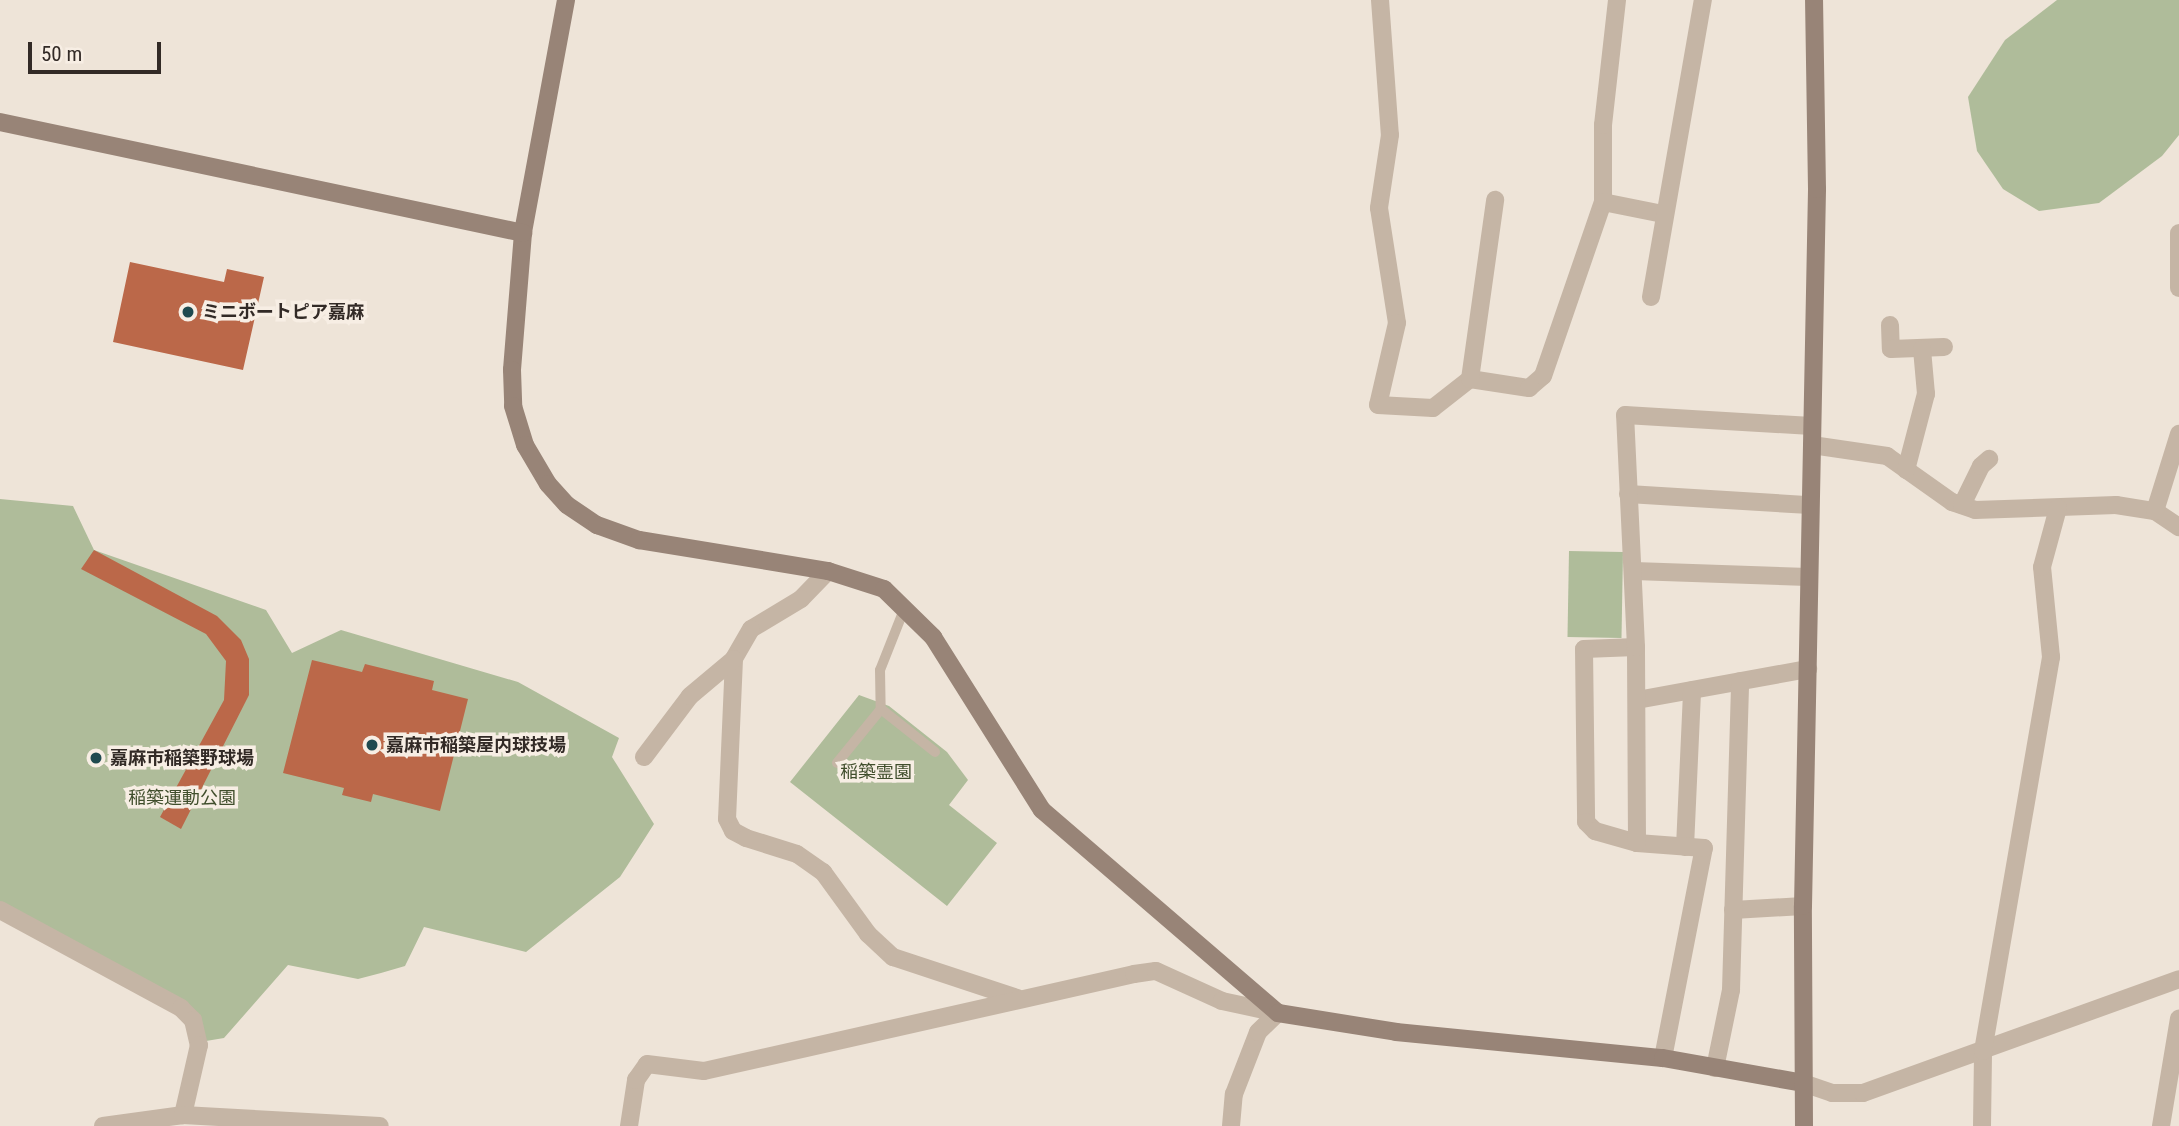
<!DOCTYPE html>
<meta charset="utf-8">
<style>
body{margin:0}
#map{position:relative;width:2179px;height:1126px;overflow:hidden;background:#eee4d8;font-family:"Roboto Condensed","Noto Sans JP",sans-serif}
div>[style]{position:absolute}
.green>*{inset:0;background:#afbc9a;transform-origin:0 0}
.building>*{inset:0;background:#bb6849}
.lane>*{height:10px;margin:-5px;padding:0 5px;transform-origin:5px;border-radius:5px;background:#c5b5a5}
.street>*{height:18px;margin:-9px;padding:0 9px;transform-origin:9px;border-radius:9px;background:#c5b5a5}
.secondary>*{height:18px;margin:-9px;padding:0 9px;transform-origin:9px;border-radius:9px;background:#988477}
.dots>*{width:19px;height:19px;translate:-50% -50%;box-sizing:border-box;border:4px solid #f7eee4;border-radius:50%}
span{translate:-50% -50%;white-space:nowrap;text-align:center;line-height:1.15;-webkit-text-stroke:7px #f7eee4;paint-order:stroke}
.poi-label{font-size:18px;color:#322a26;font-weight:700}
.left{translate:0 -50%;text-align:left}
.park-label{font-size:18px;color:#404e2c}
.scale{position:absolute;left:28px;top:42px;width:133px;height:32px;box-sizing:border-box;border:4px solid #322a26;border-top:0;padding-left:9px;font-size:21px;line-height:24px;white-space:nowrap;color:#322a26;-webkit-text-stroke:5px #f7eee4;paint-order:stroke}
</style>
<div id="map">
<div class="green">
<i style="clip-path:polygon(2057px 0,2179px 0,2179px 135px,2162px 156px,2099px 203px,2039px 211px,2003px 189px,1977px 151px,1968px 97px,2005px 40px)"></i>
<i style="clip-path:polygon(0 499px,73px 506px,94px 550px,266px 610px,292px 653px,341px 630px,518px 682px,619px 738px,612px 757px,654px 824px,620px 877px,526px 952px,424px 927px,405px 966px,381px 973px,358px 979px,288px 965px,224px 1038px,206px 1041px,186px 1003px,0 909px)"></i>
<i style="left:1569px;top:551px;width:54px;height:86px;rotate:1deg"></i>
<i style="clip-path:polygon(859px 695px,889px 706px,947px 752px,968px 780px,949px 805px,997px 843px,947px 906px,790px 782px)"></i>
</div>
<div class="building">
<i style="clip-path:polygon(130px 262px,224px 282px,227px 269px,264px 277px,243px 370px,113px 342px)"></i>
<i style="clip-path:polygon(94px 550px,217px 616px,241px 640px,249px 659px,249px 695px,181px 829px,160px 817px,224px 700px,226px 661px,206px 634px,81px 569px)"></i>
<i style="clip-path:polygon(312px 660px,362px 672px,365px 664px,434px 681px,432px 690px,468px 699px,440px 811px,373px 794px,371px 802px,342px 795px,344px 788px,283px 773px)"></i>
</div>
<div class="lane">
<i style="left:905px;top:607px;width:68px;rotate:111.6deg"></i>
<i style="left:880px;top:670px;width:39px;rotate:89deg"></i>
<i style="left:881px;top:709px;width:69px;rotate:38.5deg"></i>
<i style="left:837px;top:763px;width:70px;rotate:-50.8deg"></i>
</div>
<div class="street">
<i style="left:1380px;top:0;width:135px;rotate:85.8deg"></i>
<i style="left:1390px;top:135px;width:74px;rotate:98.6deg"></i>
<i style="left:1379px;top:208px;width:116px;rotate:81.1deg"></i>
<i style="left:1397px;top:323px;width:84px;rotate:103deg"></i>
<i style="left:1378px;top:405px;width:55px;rotate:3.1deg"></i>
<i style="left:1433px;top:408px;width:47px;rotate:-38.1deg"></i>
<i style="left:1470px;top:379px;width:60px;rotate:8.7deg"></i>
<i style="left:1529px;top:388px;width:18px;rotate:-41deg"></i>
<i style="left:1543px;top:376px;width:184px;rotate:-71deg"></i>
<i style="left:1603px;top:202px;width:77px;rotate:-90deg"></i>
<i style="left:1603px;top:125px;width:126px;rotate:-83.6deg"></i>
<i style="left:1603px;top:202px;width:61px;rotate:11.3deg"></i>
<i style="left:2179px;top:233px;width:55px;rotate:90deg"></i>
<i style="left:1651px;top:297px;width:302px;rotate:-80.1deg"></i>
<i style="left:1890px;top:325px;width:24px;rotate:88deg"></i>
<i style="left:1891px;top:349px;width:53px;rotate:-2.2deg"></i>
<i style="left:1470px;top:379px;width:181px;rotate:-82deg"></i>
<i style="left:1812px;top:445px;width:76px;rotate:8.3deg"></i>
<i style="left:1887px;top:456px;width:80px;rotate:35.3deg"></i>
<i style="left:1952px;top:502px;width:24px;rotate:19deg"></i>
<i style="left:1975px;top:510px;width:141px;rotate:-2deg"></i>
<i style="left:2116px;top:505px;width:39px;rotate:9deg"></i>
<i style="left:2155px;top:511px;width:29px;rotate:34deg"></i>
<i style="left:1906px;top:470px;width:79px;rotate:-75.3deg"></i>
<i style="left:1926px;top:394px;width:45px;rotate:-95.1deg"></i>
<i style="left:1628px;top:494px;width:182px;rotate:3.5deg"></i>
<i style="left:1962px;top:505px;width:43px;rotate:-64deg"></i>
<i style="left:1981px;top:466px;width:11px;rotate:-41deg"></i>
<i style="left:2155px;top:511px;width:81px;rotate:-72.7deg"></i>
<i style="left:828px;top:571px;width:39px;rotate:134deg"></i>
<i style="left:801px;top:599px;width:58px;rotate:149deg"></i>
<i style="left:751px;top:629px;width:34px;rotate:120deg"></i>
<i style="left:734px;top:659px;width:160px;rotate:92.5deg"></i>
<i style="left:727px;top:819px;width:13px;rotate:63deg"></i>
<i style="left:733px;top:831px;width:15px;rotate:28deg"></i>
<i style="left:746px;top:838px;width:53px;rotate:17.4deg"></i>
<i style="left:797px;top:854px;width:32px;rotate:35deg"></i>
<i style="left:823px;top:872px;width:77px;rotate:54deg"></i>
<i style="left:868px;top:934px;width:34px;rotate:43deg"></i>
<i style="left:893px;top:957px;width:131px;rotate:18.3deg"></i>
<i style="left:1634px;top:571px;width:174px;rotate:2deg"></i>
<i style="left:1636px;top:647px;width:52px;rotate:177.8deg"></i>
<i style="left:1584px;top:649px;width:173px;rotate:89.3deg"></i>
<i style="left:1586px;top:822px;width:13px;rotate:45deg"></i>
<i style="left:1595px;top:831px;width:44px;rotate:15.9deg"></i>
<i style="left:1637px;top:700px;width:174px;rotate:-10.3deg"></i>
<i style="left:644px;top:757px;width:76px;rotate:-53deg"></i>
<i style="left:690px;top:696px;width:57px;rotate:-40.1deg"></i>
<i style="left:1685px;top:847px;width:157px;rotate:-87.4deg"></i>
<i style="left:0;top:910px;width:206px;rotate:28.4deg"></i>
<i style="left:181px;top:1008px;width:17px;rotate:45deg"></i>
<i style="left:193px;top:1020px;width:26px;rotate:77deg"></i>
<i style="left:199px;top:1045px;width:72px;rotate:102.9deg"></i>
<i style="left:1733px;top:910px;width:70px;rotate:-3.3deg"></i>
<i style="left:1663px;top:1058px;width:214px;rotate:-79deg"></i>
<i style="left:1704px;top:848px;width:67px;rotate:-175.7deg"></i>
<i style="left:1637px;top:843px;width:196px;rotate:-90.3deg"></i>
<i style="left:1636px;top:647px;width:232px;rotate:-92.7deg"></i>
<i style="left:1625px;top:415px;width:187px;rotate:3.4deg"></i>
<i style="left:1715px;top:1068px;width:80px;rotate:-78.4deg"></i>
<i style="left:1731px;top:990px;width:309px;rotate:-88.3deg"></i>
<i style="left:1803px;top:1083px;width:31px;rotate:19deg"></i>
<i style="left:1832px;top:1093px;width:31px"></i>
<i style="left:1863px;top:1093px;width:336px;rotate:-19.8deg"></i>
<i style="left:103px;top:1126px;width:81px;rotate:-7.8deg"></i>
<i style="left:183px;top:1115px;width:197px;rotate:3.2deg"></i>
<i style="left:629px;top:1126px;width:47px;rotate:-81.3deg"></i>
<i style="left:636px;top:1080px;width:19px;rotate:-55deg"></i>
<i style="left:647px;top:1064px;width:57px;rotate:7deg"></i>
<i style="left:704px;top:1071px;width:441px;rotate:-12.7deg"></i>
<i style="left:1134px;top:974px;width:22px;rotate:-8deg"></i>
<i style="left:1156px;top:971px;width:72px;rotate:24.4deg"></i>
<i style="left:1222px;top:1001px;width:57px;rotate:12.1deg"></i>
<i style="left:1231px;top:1126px;width:32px;rotate:-85deg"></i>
<i style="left:1234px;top:1094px;width:66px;rotate:-68.8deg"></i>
<i style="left:1258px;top:1032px;width:28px;rotate:-44deg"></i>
<i style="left:1982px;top:1126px;width:75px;rotate:-89.2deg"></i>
<i style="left:1983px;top:1051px;width:400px;rotate:-80.2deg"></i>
<i style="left:2051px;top:657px;width:90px;rotate:-95.7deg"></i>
<i style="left:2042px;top:567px;width:61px;rotate:-74.8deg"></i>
<i style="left:2161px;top:1126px;width:109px;rotate:-80.5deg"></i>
</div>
<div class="secondary">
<i style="left:566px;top:0;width:237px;rotate:100.5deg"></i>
<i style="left:523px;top:233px;width:137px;rotate:94.6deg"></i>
<i style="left:512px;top:370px;width:36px;rotate:88deg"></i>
<i style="left:513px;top:406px;width:41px;rotate:72.9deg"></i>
<i style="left:525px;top:445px;width:45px;rotate:59.5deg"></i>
<i style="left:548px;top:484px;width:28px;rotate:48deg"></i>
<i style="left:567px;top:505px;width:36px;rotate:34deg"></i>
<i style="left:597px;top:525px;width:45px;rotate:19.7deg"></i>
<i style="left:639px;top:540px;width:192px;rotate:9.3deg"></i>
<i style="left:828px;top:571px;width:59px;rotate:17.8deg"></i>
<i style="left:884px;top:589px;width:69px;rotate:44.4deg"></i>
<i style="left:933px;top:637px;width:204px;rotate:57.8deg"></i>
<i style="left:1042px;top:810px;width:311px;rotate:40.7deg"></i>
<i style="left:1278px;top:1013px;width:120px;rotate:9.1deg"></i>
<i style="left:1396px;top:1032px;width:268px;rotate:5.6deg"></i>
<i style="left:1663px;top:1058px;width:142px;rotate:10.1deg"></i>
<i style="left:0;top:122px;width:535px;rotate:11.98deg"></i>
<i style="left:1804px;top:1126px;width:220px;rotate:-90.3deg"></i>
<i style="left:1803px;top:906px;width:717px;rotate:-88.88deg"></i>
<i style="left:1817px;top:189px;width:189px;rotate:-90.9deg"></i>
</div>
<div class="dots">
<i style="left:188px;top:312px;background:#1f4a4f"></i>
<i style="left:372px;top:745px;background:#1f4a4f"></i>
<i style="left:96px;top:758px;background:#1f4a4f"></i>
</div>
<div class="poi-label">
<span class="left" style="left:202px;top:312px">ミニボートピア嘉麻</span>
<span class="left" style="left:386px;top:745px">嘉麻市稲築屋内球技場</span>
<span class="left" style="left:110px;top:758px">嘉麻市稲築野球場</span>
</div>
<div class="park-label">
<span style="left:876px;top:772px">稲築霊園</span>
<span style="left:182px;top:798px">稲築運動公園</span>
</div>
<div class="scale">50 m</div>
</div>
